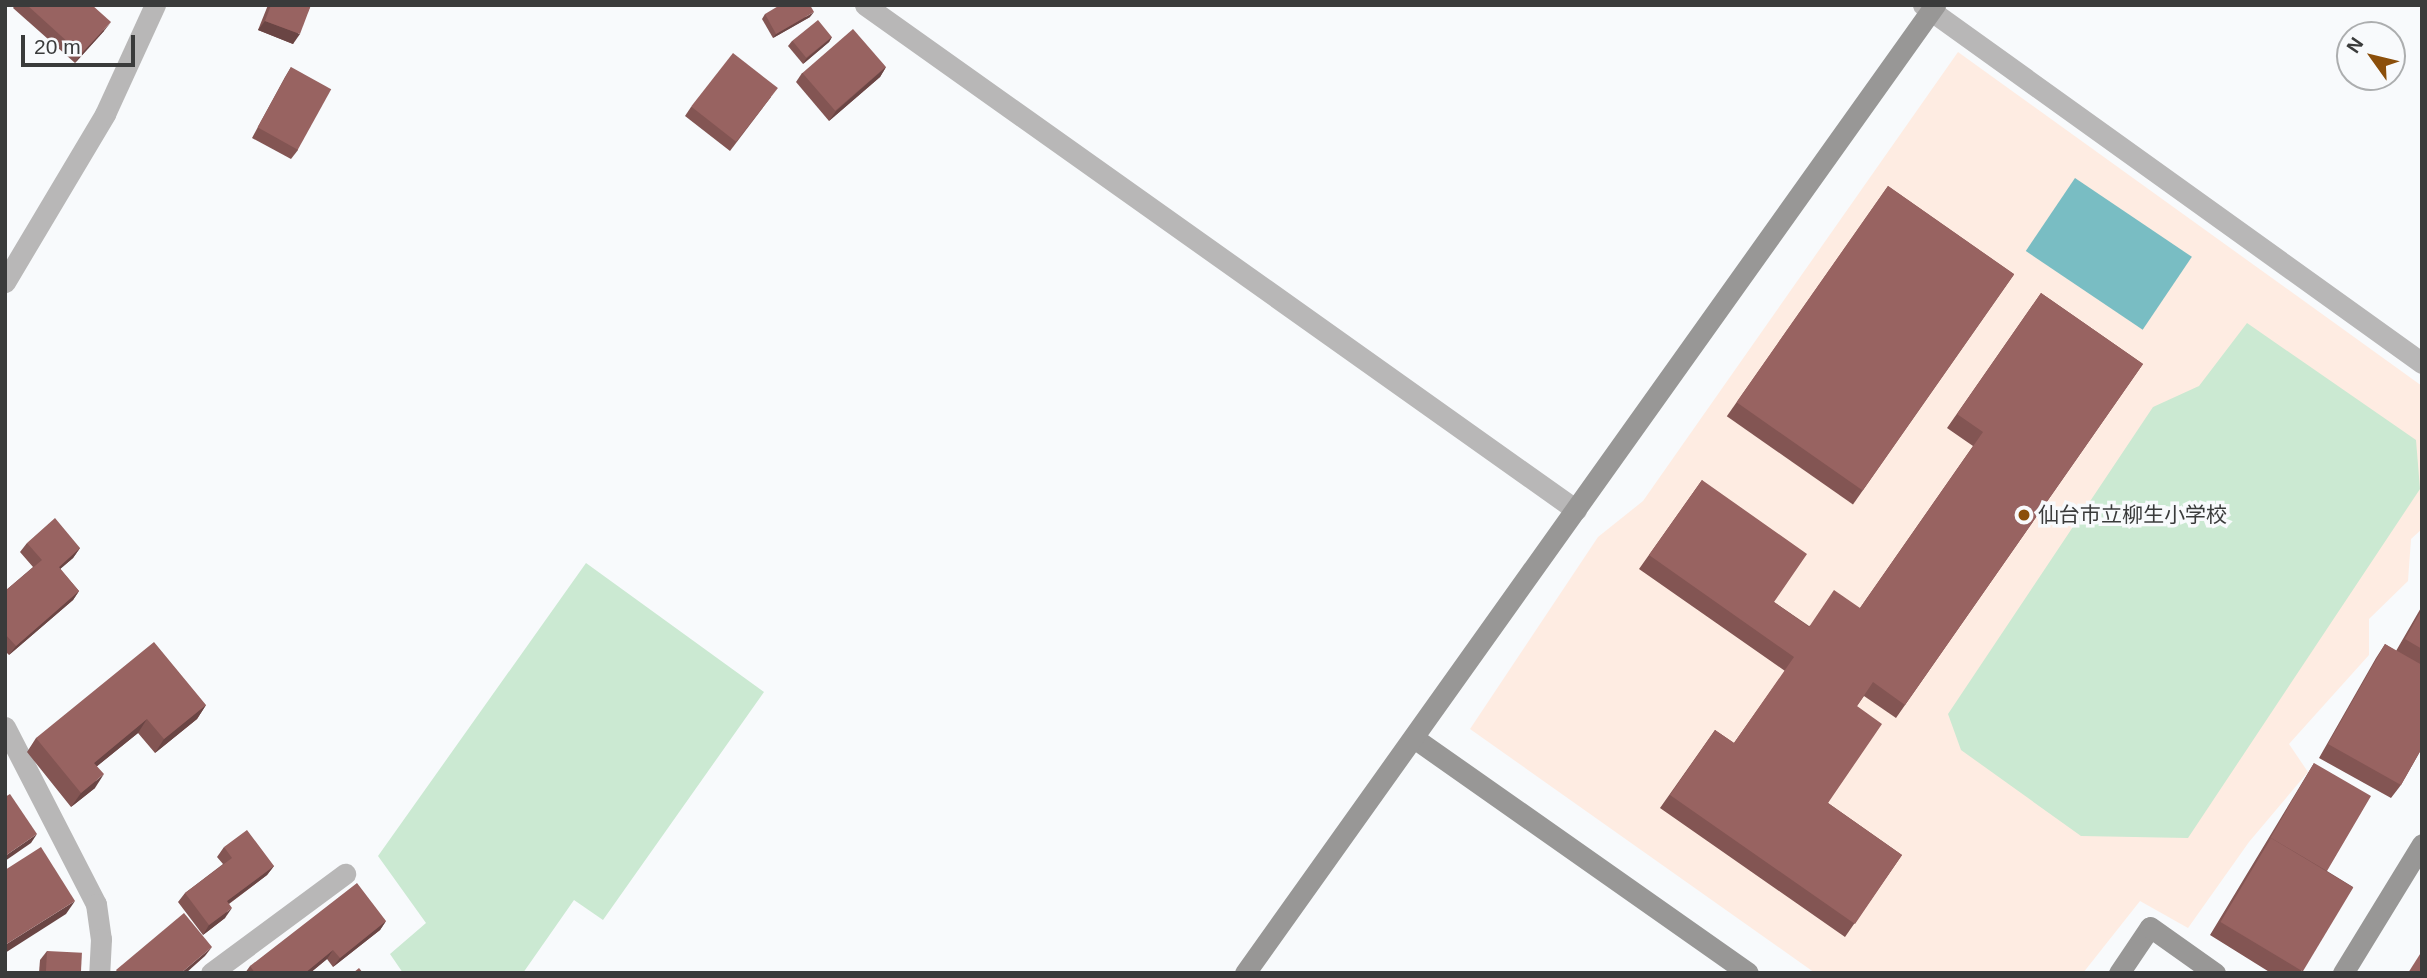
<!DOCTYPE html>
<meta charset="utf-8">
<style>
body{margin:0}
#map{position:relative;width:2427px;height:978px;overflow:hidden;background:#f8fafc;font-family:Helvetica,"Noto Sans JP",sans-serif}
div>[style]{position:absolute}
.education>*{inset:0;background:#feece2}
.green>*{inset:0;background:#cbe9d2}
.water>*{inset:0;background:#79bdc3;transform-origin:0 0}
.street>*{height:21px;margin:-10.5px;padding:0 10.5px;transform-origin:10.5px;border-radius:10.5px;background:#b8b7b7}
.secondary>*{height:21px;margin:-10.5px;padding:0 10.5px;transform-origin:10.5px;border-radius:10.5px;background:#989796}
.wall>*{inset:0;background:#835553;transform-origin:0 0}
.shaded-wall>*{inset:0;background:#6a4544}
.building>*{inset:0;background:#986361;transform-origin:0 0}
.dots>*{width:19px;height:19px;translate:-50% -50%;box-sizing:border-box;border:4px solid #f8fafc;border-radius:50%}
span{translate:-50% -50%;white-space:nowrap;text-align:center;line-height:1.15;-webkit-text-stroke:7px #f8fafc;paint-order:stroke}
.poi-label{font-size:21px;color:#3a3b3b}
.left{translate:0 -50%;text-align:left}
.frame{position:absolute;inset:0;border:7px solid #3a3b3b;pointer-events:none}
.north{position:absolute;left:2336px;top:21px;width:70px;height:70px;box-sizing:border-box;background:#f8fafc;border:2px solid #acaeaf;border-radius:50%;rotate:304deg;font-size:19px;font-weight:700;line-height:28px;text-align:center;color:#3a3b3b}
.north::after{content:'';display:block;margin:auto;width:24px;height:32px;background:#8b4f0b;clip-path:polygon(50% 0,100% 100%,50% 72%,0 100%)}
.scale{position:absolute;left:21px;top:35px;width:114px;height:32px;box-sizing:border-box;border:4px solid #3a3b3b;border-top:0;padding-left:9px;font-size:21px;line-height:24px;white-space:nowrap;color:#3a3b3b;-webkit-text-stroke:5px #f8fafc;paint-order:stroke}
</style>
<div id="map">
<div class="education">
<i style="clip-path:polygon(1958px 52px,2422px 386px,2422px 529px,2411px 539px,2408px 581px,2369px 619px,2369px 655px,2289px 744px,2308px 772px,2249px 842px,2188px 928px,2140px 901px,2083px 973px,1815px 973px,1470px 729px,1598px 537px,1643px 501px)"></i>
</div>
<div class="green">
<i style="clip-path:polygon(2247px 323px,2416px 440px,2420px 489px,2188px 838px,2081px 836px,1961px 750px,1948px 714px,2153px 407px,2199px 386px)"></i>
<i style="clip-path:polygon(586px 563px,764px 692px,603px 920px,574px 900px,523px 973px,403px 973px,390px 954px,426px 923px,378px 856px)"></i>
</div>
<div class="water">
<i style="left:2075px;top:178px;width:141px;height:88px;rotate:34deg"></i>
</div>
<div class="street">
<i style="left:865px;top:5px;width:872px;rotate:35.38deg"></i>
<i style="left:1923px;top:5px;width:614px;rotate:35.66deg"></i>
<i style="left:5px;top:282px;width:196px;rotate:-59.2deg"></i>
<i style="left:105px;top:114px;width:120px;rotate:-65.4deg"></i>
<i style="left:5px;top:727px;width:199px;rotate:62.8deg"></i>
<i style="left:96px;top:904px;width:35px;rotate:82deg"></i>
<i style="left:101px;top:939px;width:34px;rotate:93deg"></i>
<i style="left:211px;top:973px;width:167px;rotate:-36.5deg"></i>
</div>
<div class="secondary">
<i style="left:1414px;top:738px;width:408px;rotate:35.1deg"></i>
<i style="left:1245px;top:973px;width:1189px;rotate:-54.52deg"></i>
<i style="left:2119px;top:973px;width:55px;rotate:-56deg"></i>
<i style="left:2150px;top:927px;width:80px;rotate:35.3deg"></i>
<i style="left:2343px;top:973px;width:151px;rotate:-58.5deg"></i>
</div>
<div class="wall">
<i style="clip-path:polygon(15px 5px,92px 5px,104px 31px,75px 63px,13px 8px)"></i>
<i style="clip-path:polygon(268px 5px,311px 5px,293px 44px,258px 30px)"></i>
<i style="clip-path:polygon(765px 14px,810px 17px,773px 38px,762px 19px)"></i>
<i style="clip-path:polygon(832px 37px,829px 42px,803px 64px,788px 46px,792px 41px)"></i>
<i style="clip-path:polygon(291px 67px,298px 150px,291px 159px,252px 138px,285px 77px)"></i>
<i style="clip-path:polygon(886px 67px,880px 77px,829px 121px,796px 82px,802px 73px)"></i>
<i style="clip-path:polygon(771px 97px,730px 151px,685px 116px,691px 107px)"></i>
<i style="left:1888px;top:186px;width:154px;height:281px;rotate:35deg"></i>
<i style="clip-path:polygon(2041px 293px,2143px 364px,1896px 718px,1864px 696px,1857px 706px,1828px 803px,1902px 855px,1845px 937px,1660px 808px,1715px 730px,1734px 743px,1785px 671px,1639px 569px,1702px 480px,1774px 602px,1809px 626px,1860px 608px,1973px 446px,1947px 428px)"></i>
<i style="clip-path:polygon(27px 543px,80px 548px,73px 558px,60px 569px,79px 591px,73px 600px,9px 655px,5px 651px,5px 591px,33px 567px,20px 552px)"></i>
<i style="clip-path:polygon(2422px 606px,2422px 748px,2401px 785px,2391px 798px,2319px 758px,2376px 658px,2385px 644px,2396px 651px)"></i>
<i style="clip-path:polygon(206px 705px,197px 719px,155px 753px,138px 733px,97px 766px,95px 788px,71px 807px,27px 752px,36px 738px)"></i>
<i style="clip-path:polygon(2314px 763px,2327px 871px,2353px 887px,2300px 973px,2271px 973px,2210px 935px)"></i>
<i style="clip-path:polygon(224px 847px,274px 866px,267px 875px,229px 904px,225px 918px,203px 935px,178px 902px,185px 893px,223px 864px,217px 857px)"></i>
<i style="clip-path:polygon(386px 921px,380px 930px,333px 967px,327px 959px,310px 973px,245px 973px,250px 966px)"></i>
<i style="clip-path:polygon(47px 951px,81px 973px,39px 973px,40px 960px)"></i>
</div>
<div class="shaded-wall">
<i style="clip-path:polygon(814px 12px,810px 17px,773px 38px,776px 34px)"></i>
<i style="clip-path:polygon(265px 21px,300px 34px,293px 44px,258px 30px)"></i>
<i style="clip-path:polygon(111px 22px,104px 31px,75px 63px,81px 54px)"></i>
<i style="clip-path:polygon(832px 37px,829px 42px,803px 64px,806px 59px)"></i>
<i style="clip-path:polygon(886px 67px,880px 77px,829px 121px,836px 111px)"></i>
<i style="clip-path:polygon(80px 548px,73px 558px,52px 576px,59px 567px)"></i>
<i style="clip-path:polygon(79px 591px,73px 600px,9px 655px,16px 646px)"></i>
<i style="clip-path:polygon(206px 705px,197px 719px,155px 753px,164px 739px)"></i>
<i style="clip-path:polygon(147px 719px,138px 733px,85px 776px,94px 763px)"></i>
<i style="clip-path:polygon(104px 774px,95px 788px,71px 807px,81px 793px)"></i>
<i style="clip-path:polygon(37px 834px,31px 843px,5px 861px,5px 856px)"></i>
<i style="clip-path:polygon(274px 866px,267px 875px,220px 910px,227px 901px)"></i>
<i style="clip-path:polygon(75px 901px,66px 914px,5px 953px,5px 945px)"></i>
<i style="clip-path:polygon(232px 908px,225px 918px,203px 935px,209px 925px)"></i>
<i style="clip-path:polygon(386px 921px,380px 930px,333px 967px,340px 958px)"></i>
<i style="clip-path:polygon(212px 947px,205px 956px,186px 973px,181px 973px)"></i>
<i style="clip-path:polygon(333px 950px,327px 959px,310px 973px,305px 973px)"></i>
</div>
<div class="building">
<i style="clip-path:polygon(27px 5px,92px 5px,111px 22px,81px 54px)"></i>
<i style="clip-path:polygon(271px 5px,311px 5px,300px 34px,265px 21px)"></i>
<i style="clip-path:polygon(780px 5px,810px 5px,814px 12px,776px 34px,765px 14px)"></i>
<i style="left:818px;top:20px;width:22px;height:33px;rotate:51deg"></i>
<i style="left:853px;top:29px;width:50px;height:67px;rotate:49deg"></i>
<i style="left:733px;top:53px;width:57px;height:68px;rotate:38deg"></i>
<i style="left:291px;top:67px;width:46px;height:69px;rotate:29deg"></i>
<i style="left:1888px;top:186px;width:154px;height:264px;rotate:35deg"></i>
<i style="clip-path:polygon(2041px 293px,2143px 364px,1905px 705px,1873px 682px,1857px 706px,1882px 724px,1828px 803px,1902px 855px,1855px 924px,1670px 795px,1715px 730px,1734px 743px,1794px 657px,1649px 555px,1702px 480px,1807px 554px,1774px 602px,1809px 627px,1834px 590px,1860px 608px,1983px 432px,1957px 414px)"></i>
<i style="clip-path:polygon(55px 518px,80px 548px,59px 567px,79px 591px,16px 646px,5px 634px,5px 591px,42px 560px,27px 543px)"></i>
<i style="clip-path:polygon(2422px 609px,2422px 649px,2405px 639px)"></i>
<i style="clip-path:polygon(154px 642px,206px 705px,164px 739px,147px 719px,94px 763px,104px 774px,81px 793px,36px 738px)"></i>
<i style="clip-path:polygon(2385px 644px,2422px 665px,2422px 748px,2401px 785px,2328px 744px)"></i>
<i style="clip-path:polygon(2314px 763px,2371px 796px,2327px 871px,2271px 838px,2268px 842px)"></i>
<i style="clip-path:polygon(10px 794px,37px 834px,5px 856px,5px 797px)"></i>
<i style="clip-path:polygon(247px 830px,274px 866px,227px 901px,232px 908px,209px 925px,185px 893px,232px 858px,224px 847px)"></i>
<i style="left:2271px;top:838px;width:96px;height:98px;rotate:31deg"></i>
<i style="clip-path:polygon(41px 847px,75px 901px,5px 945px,5px 870px)"></i>
<i style="clip-path:polygon(357px 883px,386px 921px,340px 958px,333px 950px,305px 973px,255px 973px,250px 966px)"></i>
<i style="clip-path:polygon(184px 913px,212px 947px,181px 973px,118px 973px,116px 970px)"></i>
<i style="left:47px;top:951px;width:35px;height:22px;rotate:3deg"></i>
<i style="clip-path:polygon(2422px 951px,2422px 973px,2408px 973px)"></i>
<i style="clip-path:polygon(359px 968px,363px 973px,353px 973px)"></i>
</div>
<div class="dots">
<i style="left:2024px;top:515px;background:#8b4f0b"></i>
</div>
<div class="poi-label">
<span class="left" style="left:2038px;top:515px">仙台市立柳生小学校</span>
</div>
<div class="frame"></div>
<div class="north">N</div>
<div class="scale">20 m</div>
</div>
